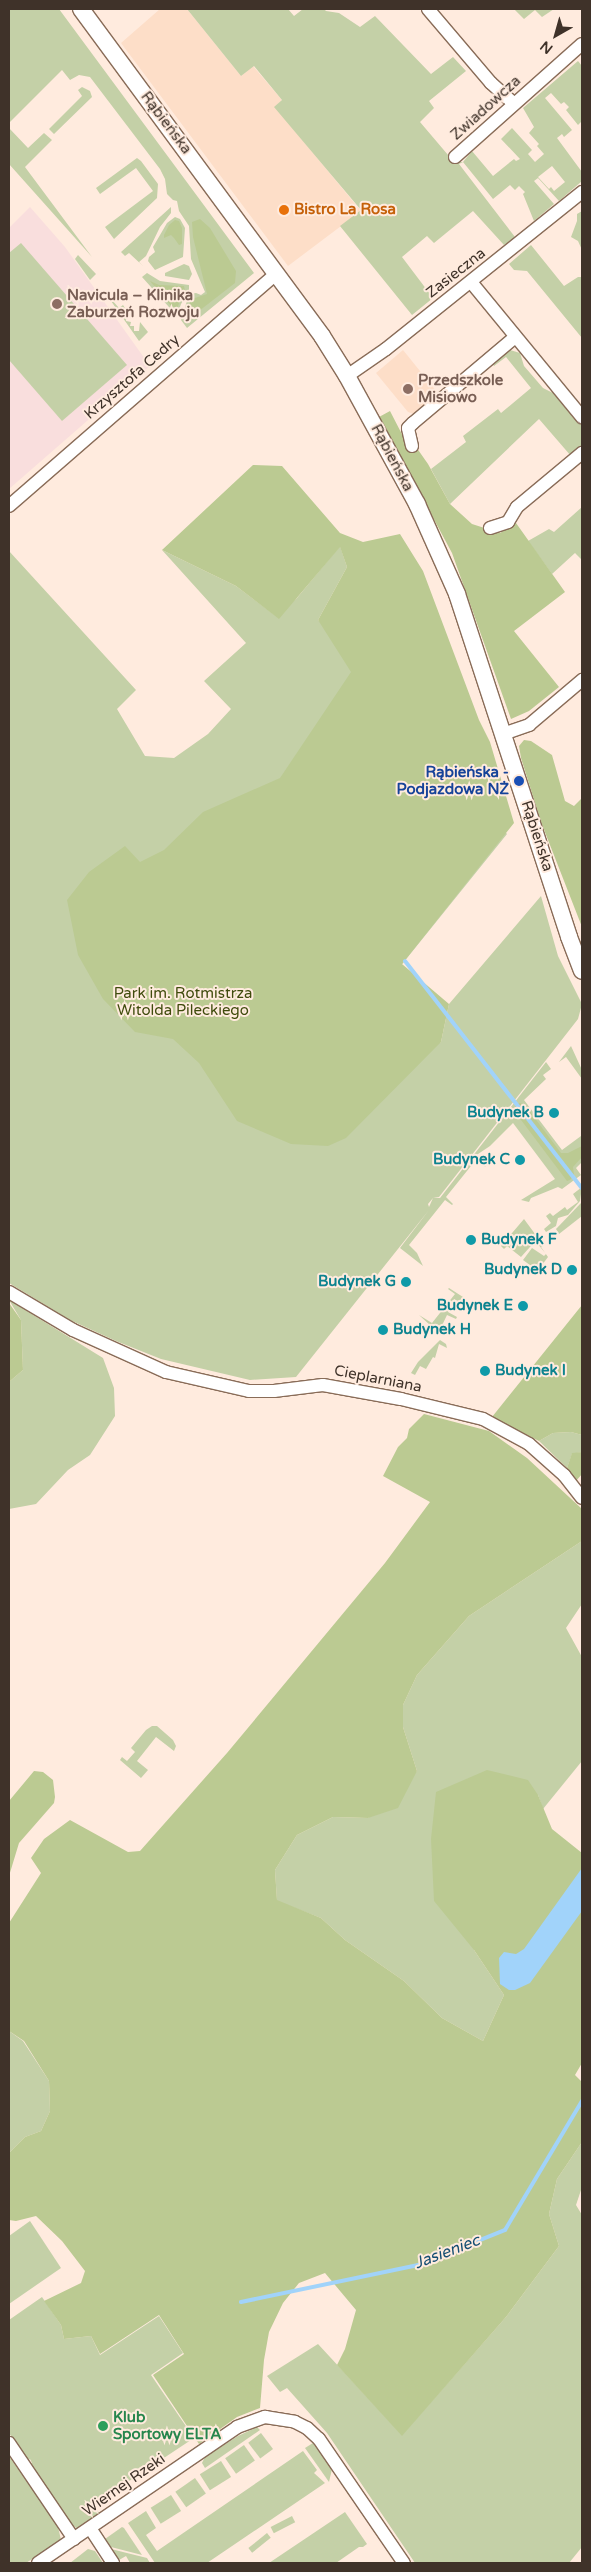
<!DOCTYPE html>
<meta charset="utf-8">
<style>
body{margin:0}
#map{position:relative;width:591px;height:2572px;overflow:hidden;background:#ffebde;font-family:"Varela Round",sans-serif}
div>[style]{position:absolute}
.built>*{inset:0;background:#fddec8}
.education>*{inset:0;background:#f9dedd}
.green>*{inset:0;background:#c4d0a7;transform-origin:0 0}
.forest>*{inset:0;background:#bbca92}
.water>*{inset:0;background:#a1d3fa}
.stream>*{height:4px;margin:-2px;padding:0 2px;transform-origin:2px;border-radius:2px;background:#a1d3fa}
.roads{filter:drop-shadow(1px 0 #896c58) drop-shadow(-1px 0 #896c58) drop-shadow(0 1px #896c58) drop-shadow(0 -1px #896c58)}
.minor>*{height:12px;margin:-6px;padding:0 6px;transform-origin:6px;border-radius:6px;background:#fff}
.tertiary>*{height:16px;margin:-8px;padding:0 8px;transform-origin:8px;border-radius:8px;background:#fff}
.dots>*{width:14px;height:14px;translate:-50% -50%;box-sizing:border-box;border:2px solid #ffebde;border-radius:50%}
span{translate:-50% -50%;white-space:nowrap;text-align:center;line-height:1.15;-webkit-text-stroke:4px #ffebde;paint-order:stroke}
.street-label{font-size:15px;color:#3f3229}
.food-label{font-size:15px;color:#c56008;font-weight:700}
.left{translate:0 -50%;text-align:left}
.education-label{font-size:15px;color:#785e54;font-weight:700}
.transit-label{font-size:15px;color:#164399;font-weight:700}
.right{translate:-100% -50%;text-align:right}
.park-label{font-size:15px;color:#3f4b0c}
.culture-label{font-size:15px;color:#0d838f;font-weight:700}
.leisure-label{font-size:15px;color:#27864d;font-weight:700}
.water-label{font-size:16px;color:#144d72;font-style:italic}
.frame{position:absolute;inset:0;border:10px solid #3f3229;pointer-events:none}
.north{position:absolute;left:531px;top:10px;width:50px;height:50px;-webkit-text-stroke:4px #ffebde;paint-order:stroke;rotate:218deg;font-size:14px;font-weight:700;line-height:20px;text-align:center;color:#3f3229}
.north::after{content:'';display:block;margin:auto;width:18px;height:22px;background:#3f3229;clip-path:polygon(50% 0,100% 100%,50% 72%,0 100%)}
</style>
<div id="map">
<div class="built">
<i style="clip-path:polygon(160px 9px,187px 9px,241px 76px,253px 66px,282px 100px,275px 107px,361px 211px,288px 266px,121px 43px)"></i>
<i style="clip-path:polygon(403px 350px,437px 392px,414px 414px,408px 412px,376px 373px)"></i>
</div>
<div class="education">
<i style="clip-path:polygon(30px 207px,65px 247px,150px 366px,9px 489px,9px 228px)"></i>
</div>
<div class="green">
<i style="clip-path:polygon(9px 9px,59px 9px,254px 273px,187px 328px,181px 320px,187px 301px,191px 294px,196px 293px,201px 295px,205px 292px,191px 259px,189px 226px,179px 211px,177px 201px,173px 200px,167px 194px,165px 179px,160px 169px,90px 77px,79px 75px,70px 80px,62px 70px,9px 123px)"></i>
<i style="clip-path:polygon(evenodd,187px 9px,288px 9px,294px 16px,303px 9px,324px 9px,326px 11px,339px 13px,360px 27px,375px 16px,431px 74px,453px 57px,466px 71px,429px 101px,434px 108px,420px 122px,454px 162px,463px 162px,472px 151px,493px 176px,514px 159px,516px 161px,520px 159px,501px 139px,512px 128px,532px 150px,528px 154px,535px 162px,544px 154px,537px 146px,539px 144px,529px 133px,534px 127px,523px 108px,578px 61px,582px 66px,582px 121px,578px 125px,566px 110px,569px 107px,564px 102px,561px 104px,551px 93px,545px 98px,572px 130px,564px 137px,562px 134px,557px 138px,582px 172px,582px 181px,559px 201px,538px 178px,534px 181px,554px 204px,534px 221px,523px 194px,525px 192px,519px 186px,515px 190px,510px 185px,493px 199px,463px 162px,459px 164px,515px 237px,504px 245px,473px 211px,434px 243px,427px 236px,402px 257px,433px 298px,412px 315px,340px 226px,361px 210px,274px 107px,282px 100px,254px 66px,241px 76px,187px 9px,552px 166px,565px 182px,554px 191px,551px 187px,549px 189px,538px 177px,552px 166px)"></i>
<i style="clip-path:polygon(514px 9px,554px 9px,542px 17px,535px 10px,524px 19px)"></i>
<i style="clip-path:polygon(82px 87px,90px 91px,92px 97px,54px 134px,49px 129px,82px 96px,78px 90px)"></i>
<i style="clip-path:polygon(9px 128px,28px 148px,44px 133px,52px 140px,25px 167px,92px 257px,9px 164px)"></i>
<i style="clip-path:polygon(137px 158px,141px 161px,158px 184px,157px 198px,114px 239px,105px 227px,153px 191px,136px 168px,100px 194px,96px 188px)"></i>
<i style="clip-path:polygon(171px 207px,171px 213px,160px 227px,146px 256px,139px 262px,143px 266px,129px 253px,125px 256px,121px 252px)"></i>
<i style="clip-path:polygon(582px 211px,582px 250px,578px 241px,571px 237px,577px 221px,577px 214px)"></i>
<i style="clip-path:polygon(175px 217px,180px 219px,185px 228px,183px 257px,155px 270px,148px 261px,149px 257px,155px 252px,153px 247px,167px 223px)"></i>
<i style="clip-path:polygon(21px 243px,127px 365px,62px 421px,9px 360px,9px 253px)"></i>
<i style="clip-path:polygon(531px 245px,564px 286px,578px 277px,582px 277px,582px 338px,527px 271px,514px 270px,509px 264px)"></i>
<i style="clip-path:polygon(78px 255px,96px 274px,90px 280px,75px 259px)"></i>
<i style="clip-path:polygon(184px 264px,189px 266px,192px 274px,189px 280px,165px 276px,165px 273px)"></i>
<i style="clip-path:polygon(147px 273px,160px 281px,189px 285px,189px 291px,181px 304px,177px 316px,142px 277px)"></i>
<i style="clip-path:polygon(104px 291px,119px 308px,123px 305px,127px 311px,126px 321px,131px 322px,130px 326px,134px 326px,134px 331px,139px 331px,140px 322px,148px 332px,139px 341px)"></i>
<i style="clip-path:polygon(510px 350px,520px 353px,524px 366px,543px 388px,555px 394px,582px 426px,582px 448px,571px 456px,539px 419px,450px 504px,431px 469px,466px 442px,463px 436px,498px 409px,501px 413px,531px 388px,506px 357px,494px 366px,492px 363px)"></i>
<i style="clip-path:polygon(582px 507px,582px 560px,575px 553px,552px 574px,528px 541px,549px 529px,554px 532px)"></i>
<i style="clip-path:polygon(340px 546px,347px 567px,318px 620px,507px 834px,266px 1133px,441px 1042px,449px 1004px,541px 896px,558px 956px,582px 1004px,578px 1019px,439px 1197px,433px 1198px,428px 1204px,429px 1207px,433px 1198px,440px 1198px,546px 1062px,551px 1069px,543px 1075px,546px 1079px,524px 1100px,562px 1150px,581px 1136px,582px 1138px,582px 1162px,576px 1168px,581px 1175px,562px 1189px,558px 1187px,531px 1198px,529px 1202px,521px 1200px,555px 1179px,513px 1123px,490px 1146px,475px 1156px,486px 1167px,475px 1161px,446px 1197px,453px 1204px,452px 1205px,445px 1200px,409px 1245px,417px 1253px,423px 1266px,400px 1248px,429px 1210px,296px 1377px,250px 1380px,161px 1359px,116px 1341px,70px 1320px,9px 1283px,9px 551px,136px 690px,117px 709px,145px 756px,174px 758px,208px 734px,231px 709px,204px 681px,246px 643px,162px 550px,236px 586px,276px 616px,297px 598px)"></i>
<i style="clip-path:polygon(571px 1046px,582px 1070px,582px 1079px,566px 1057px,559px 1062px)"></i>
<i style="clip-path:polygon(582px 1187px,580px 1201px,568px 1215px,558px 1218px,556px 1226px,546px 1232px,544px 1229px,551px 1223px,546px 1216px,550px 1213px,553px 1216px,565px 1207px,567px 1210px,578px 1202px,573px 1194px)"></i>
<i style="clip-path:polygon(581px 1203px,582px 1216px,559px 1234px,556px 1229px)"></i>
<i style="clip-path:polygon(524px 1219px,538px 1238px,521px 1257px,507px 1246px,504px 1249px,501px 1246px)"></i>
<i style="clip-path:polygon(540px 1240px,544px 1245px,541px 1247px,548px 1257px,536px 1273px,532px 1271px,534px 1268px,523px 1260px,532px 1248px,544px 1256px,546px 1254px,537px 1243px)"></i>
<i style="clip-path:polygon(449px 1288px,463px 1297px,463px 1304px,454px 1299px,448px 1312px,457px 1317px,456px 1319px,447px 1315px,437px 1336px,431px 1326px,419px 1315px,432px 1323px,455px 1294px,448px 1289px)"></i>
<i style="clip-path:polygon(9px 1300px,103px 1358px,114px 1388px,115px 1416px,90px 1455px,68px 1470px,36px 1504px,9px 1509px,9px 1382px,23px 1370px,21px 1320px)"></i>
<i style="clip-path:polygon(440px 1340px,446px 1344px,447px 1348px,439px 1344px,435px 1358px,433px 1357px,426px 1369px,420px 1366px,415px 1375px,411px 1373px,418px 1362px)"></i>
<i style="clip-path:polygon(571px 1432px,582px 1435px,582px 1452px,572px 1454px,567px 1468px,539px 1441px,553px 1433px)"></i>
<i style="clip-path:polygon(582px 1541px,582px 1604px,566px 1628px,582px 1657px,582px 1761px,543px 1809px,538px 1795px,474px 1950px,504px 1995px,483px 2041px,442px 2018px,404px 1981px,345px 1940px,321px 1918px,277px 1901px,275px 1870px,297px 1835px,333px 1817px,368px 1818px,417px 1771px,403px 1727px,403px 1705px,417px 1675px,469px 1616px)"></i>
<i style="clip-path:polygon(152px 1726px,157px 1726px,173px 1740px,176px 1746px,174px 1751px,156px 1737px,137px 1761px,148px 1770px,141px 1778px,120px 1760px,122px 1757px,127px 1761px,135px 1752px,131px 1748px,146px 1730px)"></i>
<i style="clip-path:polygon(9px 2031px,23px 2041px,49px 2081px,50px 2111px,41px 2131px,25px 2137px,9px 2153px)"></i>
<i style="clip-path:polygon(582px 2142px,582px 2187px,576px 2205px,582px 2215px,582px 2547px,569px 2563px,415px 2563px,327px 2433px,287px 2388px,280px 2392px,267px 2376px,318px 2344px,402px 2435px,506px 2317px,559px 2246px,549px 2214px,557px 2179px)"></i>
<i style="clip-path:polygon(30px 2221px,61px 2268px,9px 2304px,9px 2236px)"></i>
<i style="clip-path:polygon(42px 2297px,61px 2325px,64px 2339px,91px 2336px,100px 2355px,159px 2316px,183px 2353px,151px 2375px,194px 2438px,93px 2505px,100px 2514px,78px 2529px,69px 2523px,30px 2465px,32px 2463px,30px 2459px,27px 2461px,9px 2433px,9px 2320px)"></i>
<i style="clip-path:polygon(257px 2427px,260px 2430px,205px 2468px,202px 2463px,205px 2457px,238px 2436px)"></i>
<i style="left:261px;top:2433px;width:20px;height:16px;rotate:53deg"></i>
<i style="clip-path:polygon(313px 2443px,332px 2469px,329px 2482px,305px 2448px)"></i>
<i style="left:244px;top:2445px;width:19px;height:23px;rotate:55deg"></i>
<i style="clip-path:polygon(303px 2451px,317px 2470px,314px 2473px,325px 2483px,207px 2563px,155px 2563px,128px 2523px,146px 2511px,156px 2528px,146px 2535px,157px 2551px)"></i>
<i style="clip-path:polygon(9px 2456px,58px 2527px,61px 2540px,26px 2563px,9px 2563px)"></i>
<i style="left:221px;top:2461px;width:19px;height:25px;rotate:58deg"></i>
<i style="left:195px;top:2478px;width:19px;height:24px;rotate:55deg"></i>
<i style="left:171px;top:2495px;width:19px;height:24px;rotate:58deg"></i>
<i style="clip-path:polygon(345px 2512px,367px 2544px,363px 2547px,359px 2547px,336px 2563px,269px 2563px)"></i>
<i style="left:292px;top:2516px;width:7px;height:24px;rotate:63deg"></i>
<i style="clip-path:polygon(122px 2527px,124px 2528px,142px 2555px,111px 2547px,105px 2539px)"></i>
<i style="left:267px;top:2533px;width:6px;height:24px;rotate:51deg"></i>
<i style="clip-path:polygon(88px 2549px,95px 2551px,103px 2563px,70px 2563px)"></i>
<i style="clip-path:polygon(111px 2549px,147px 2558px,150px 2563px,130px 2563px,126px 2556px,119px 2560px)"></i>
</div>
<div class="forest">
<i style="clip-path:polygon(200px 219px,210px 228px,236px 271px,235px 283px,190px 318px,186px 313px,192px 299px,207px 294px,193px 237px,192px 222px)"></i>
<i style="clip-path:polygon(175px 220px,179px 221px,182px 228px,182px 244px,179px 245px,174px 238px,171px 235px,164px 238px,164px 235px,169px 225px)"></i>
<i style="clip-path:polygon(150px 281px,159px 285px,184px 286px,185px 291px,177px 308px,171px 306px)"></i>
<i style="clip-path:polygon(390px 411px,407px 444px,414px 444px,428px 464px,450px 504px,472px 524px,500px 533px,516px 523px,565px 592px,514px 631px,559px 687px,529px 711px,511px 719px,452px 553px,379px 417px)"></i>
<i style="clip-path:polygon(253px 465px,282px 466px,340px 533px,363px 542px,400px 534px,423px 571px,479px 720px,490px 742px,514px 823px,402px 964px,449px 1004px,441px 1042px,346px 1138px,328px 1146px,291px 1144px,237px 1121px,199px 1063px,173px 1039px,135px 1032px,103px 999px,78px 955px,67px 900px,89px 872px,125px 846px,140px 862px,164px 850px,203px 812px,280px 778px,351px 672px,318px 620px,347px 567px,340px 547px,279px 619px,236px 586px,162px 550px)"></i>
<i style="clip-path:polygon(524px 740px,531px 741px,552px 755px,565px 801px,574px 806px,582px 798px,582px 927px,541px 822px,521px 758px,519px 746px)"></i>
<i style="clip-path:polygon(519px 1103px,525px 1105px,561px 1153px,568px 1153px,582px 1146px,582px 1157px,573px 1167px,574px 1175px,570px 1180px,567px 1181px,515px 1112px,515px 1107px)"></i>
<i style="clip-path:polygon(9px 1303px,21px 1320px,23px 1370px,9px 1382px)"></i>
<i style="clip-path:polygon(582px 1305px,582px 1435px,571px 1432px,553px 1433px,539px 1441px,492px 1417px)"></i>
<i style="clip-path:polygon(424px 1414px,489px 1431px,527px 1458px,582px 1509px,582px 1541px,469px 1616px,417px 1675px,403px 1705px,403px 1727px,417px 1771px,398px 1808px,368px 1818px,333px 1817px,297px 1835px,275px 1870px,277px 1900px,321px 1918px,345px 1940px,404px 1981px,442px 2018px,483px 2041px,504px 1995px,474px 1950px,434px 1901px,431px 1839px,436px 1792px,487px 1770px,528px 1780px,538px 1795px,552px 1829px,582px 1853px,582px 2063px,575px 2075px,582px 2082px,582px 2142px,557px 2179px,549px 2214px,559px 2246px,506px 2317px,402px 2436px,337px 2365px,345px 2349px,356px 2310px,325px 2273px,299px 2283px,283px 2303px,269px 2332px,264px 2360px,260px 2408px,237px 2417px,199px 2444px,153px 2375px,184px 2354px,159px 2315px,100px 2354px,91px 2336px,64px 2339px,61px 2325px,44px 2301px,81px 2283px,85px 2271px,62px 2241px,36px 2216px,16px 2221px,9px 2220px,9px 2153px,25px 2137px,41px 2131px,50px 2111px,49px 2081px,24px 2041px,9px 2031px,9px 1923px,41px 1873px,31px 1858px,44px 1839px,70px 1820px,128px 1852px,140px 1851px,227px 1753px,385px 1563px,430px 1502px,383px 1476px,398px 1447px,407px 1438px,409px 1429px)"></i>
<i style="clip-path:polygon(582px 1452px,582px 1474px,576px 1481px,567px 1468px,572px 1453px)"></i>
<i style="clip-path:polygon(34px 1771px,43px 1772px,53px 1780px,55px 1797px,54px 1803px,19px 1843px,9px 1876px,9px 1801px)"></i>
</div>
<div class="water">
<i style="clip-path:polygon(582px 1868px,582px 1911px,530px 1983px,515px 1990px,509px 1990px,500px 1984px,499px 1958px,504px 1952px,516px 1954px,524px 1949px)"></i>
</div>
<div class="stream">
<i style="left:405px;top:961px;width:288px;rotate:52.1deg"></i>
<i style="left:241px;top:2302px;width:181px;rotate:-11.8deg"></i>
<i style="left:418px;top:2265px;width:94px;rotate:-21.9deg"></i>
<i style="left:505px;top:2230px;width:150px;rotate:-59.2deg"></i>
</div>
<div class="roads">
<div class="minor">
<i style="left:428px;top:9px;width:97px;rotate:49.6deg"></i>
<i style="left:491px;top:83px;width:31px;rotate:42deg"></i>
<i style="left:455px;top:157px;width:170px;rotate:-41.7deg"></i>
<i style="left:471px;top:282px;width:175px;rotate:50.6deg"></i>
<i style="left:347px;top:376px;width:47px;rotate:-34.7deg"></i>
<i style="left:386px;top:349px;width:251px;rotate:-38.7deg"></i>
<i style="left:412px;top:446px;width:18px;rotate:-103deg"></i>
<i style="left:408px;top:428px;width:7px;rotate:-45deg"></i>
<i style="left:413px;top:423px;width:133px;rotate:-40.1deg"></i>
<i style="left:9px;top:506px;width:355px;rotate:-41deg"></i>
<i style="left:490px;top:528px;width:19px;rotate:-18deg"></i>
<i style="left:508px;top:522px;width:17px;rotate:-59deg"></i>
<i style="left:517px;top:507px;width:85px;rotate:-39.7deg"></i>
<i style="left:503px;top:734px;width:28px;rotate:-19deg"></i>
<i style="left:529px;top:725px;width:70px;rotate:-40.3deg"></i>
<i style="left:9px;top:1292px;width:74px;rotate:30.7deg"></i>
<i style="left:73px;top:1330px;width:102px;rotate:24.3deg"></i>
<i style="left:166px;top:1372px;width:85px;rotate:12.9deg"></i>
<i style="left:249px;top:1391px;width:25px"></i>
<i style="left:274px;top:1391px;width:49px;rotate:-7deg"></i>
<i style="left:323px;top:1385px;width:79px;rotate:10.2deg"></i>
<i style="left:401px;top:1399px;width:84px;rotate:13.7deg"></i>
<i style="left:483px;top:1419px;width:52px;rotate:28.5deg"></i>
<i style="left:529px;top:1444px;width:47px;rotate:41.5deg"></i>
<i style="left:564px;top:1475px;width:29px;rotate:52deg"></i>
<i style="left:9px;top:2443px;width:116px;rotate:55.9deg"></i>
<i style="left:90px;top:2528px;width:42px;rotate:56.7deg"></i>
<i style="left:38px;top:2563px;width:241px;rotate:-34.3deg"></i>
<i style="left:237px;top:2427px;width:30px;rotate:-20deg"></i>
<i style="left:265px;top:2417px;width:30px;rotate:9deg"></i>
<i style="left:295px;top:2422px;width:13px;rotate:27deg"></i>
<i style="left:307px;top:2428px;width:16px;rotate:43deg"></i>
<i style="left:319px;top:2439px;width:150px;rotate:55.6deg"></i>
</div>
<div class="tertiary">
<i style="left:81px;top:9px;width:406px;rotate:53.6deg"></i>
<i style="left:322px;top:336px;width:47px;rotate:58deg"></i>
<i style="left:347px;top:376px;width:146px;rotate:61.3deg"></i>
<i style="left:417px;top:504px;width:98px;rotate:66deg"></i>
<i style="left:457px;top:594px;width:361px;rotate:71.9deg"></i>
<i style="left:569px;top:937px;width:36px;rotate:69deg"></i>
</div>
</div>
<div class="dots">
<i style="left:284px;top:210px;background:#e8710a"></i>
<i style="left:57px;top:304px;background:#8d6e63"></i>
<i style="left:408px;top:389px;background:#8d6e63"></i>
<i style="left:519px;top:781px;background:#1a4fb4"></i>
<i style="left:554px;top:1113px;background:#0f9aa8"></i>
<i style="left:520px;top:1160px;background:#0f9aa8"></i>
<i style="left:471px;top:1240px;background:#0f9aa8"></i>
<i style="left:572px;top:1270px;background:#0f9aa8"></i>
<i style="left:406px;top:1282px;background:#0f9aa8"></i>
<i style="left:523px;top:1306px;background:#0f9aa8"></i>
<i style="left:383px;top:1330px;background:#0f9aa8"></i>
<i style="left:485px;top:1371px;background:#0f9aa8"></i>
<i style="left:103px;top:2426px;background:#2e9e5b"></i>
</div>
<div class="street-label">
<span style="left:486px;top:108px;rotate:-42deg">Zwiadowcza</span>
<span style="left:166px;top:123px;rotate:53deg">Rąbieńska</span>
<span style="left:456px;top:273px;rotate:-38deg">Zasieczna</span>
<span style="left:132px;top:377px;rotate:-41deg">Krzysztofa Cedry</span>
<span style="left:392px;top:458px;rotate:62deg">Rąbieńska</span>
<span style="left:537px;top:836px;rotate:72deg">Rąbieńska</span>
<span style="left:378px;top:1379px;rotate:11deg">Cieplarniana</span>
<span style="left:124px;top:2485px;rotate:-35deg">Wiernej Rzeki</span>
</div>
<div class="food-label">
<span class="left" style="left:294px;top:210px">Bistro La Rosa</span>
</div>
<div class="education-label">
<span class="left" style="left:67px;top:304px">Navicula – Klinika<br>Zaburzeń Rozwoju</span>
<span class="left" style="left:418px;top:389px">Przedszkole<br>Misiowo</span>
</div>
<div class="transit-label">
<span class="right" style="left:509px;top:781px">Rąbieńska -<br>Podjazdowa NŻ</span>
</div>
<div class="park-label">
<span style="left:183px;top:1002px">Park im. Rotmistrza<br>Witolda Pileckiego</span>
</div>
<div class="culture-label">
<span class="right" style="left:544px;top:1113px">Budynek B</span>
<span class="right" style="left:510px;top:1160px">Budynek C</span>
<span class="left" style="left:481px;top:1240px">Budynek F</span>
<span class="right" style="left:562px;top:1270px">Budynek D</span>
<span class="right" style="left:396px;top:1282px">Budynek G</span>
<span class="right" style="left:513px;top:1306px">Budynek E</span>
<span class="left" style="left:393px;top:1330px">Budynek H</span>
<span class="left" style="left:495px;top:1371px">Budynek I</span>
</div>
<div class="leisure-label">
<span class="left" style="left:113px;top:2426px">Klub<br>Sportowy ELTA</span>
</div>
<div class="water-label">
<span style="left:447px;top:2252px;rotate:-21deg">Jasieniec</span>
</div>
<div class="frame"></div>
<div class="north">N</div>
</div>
